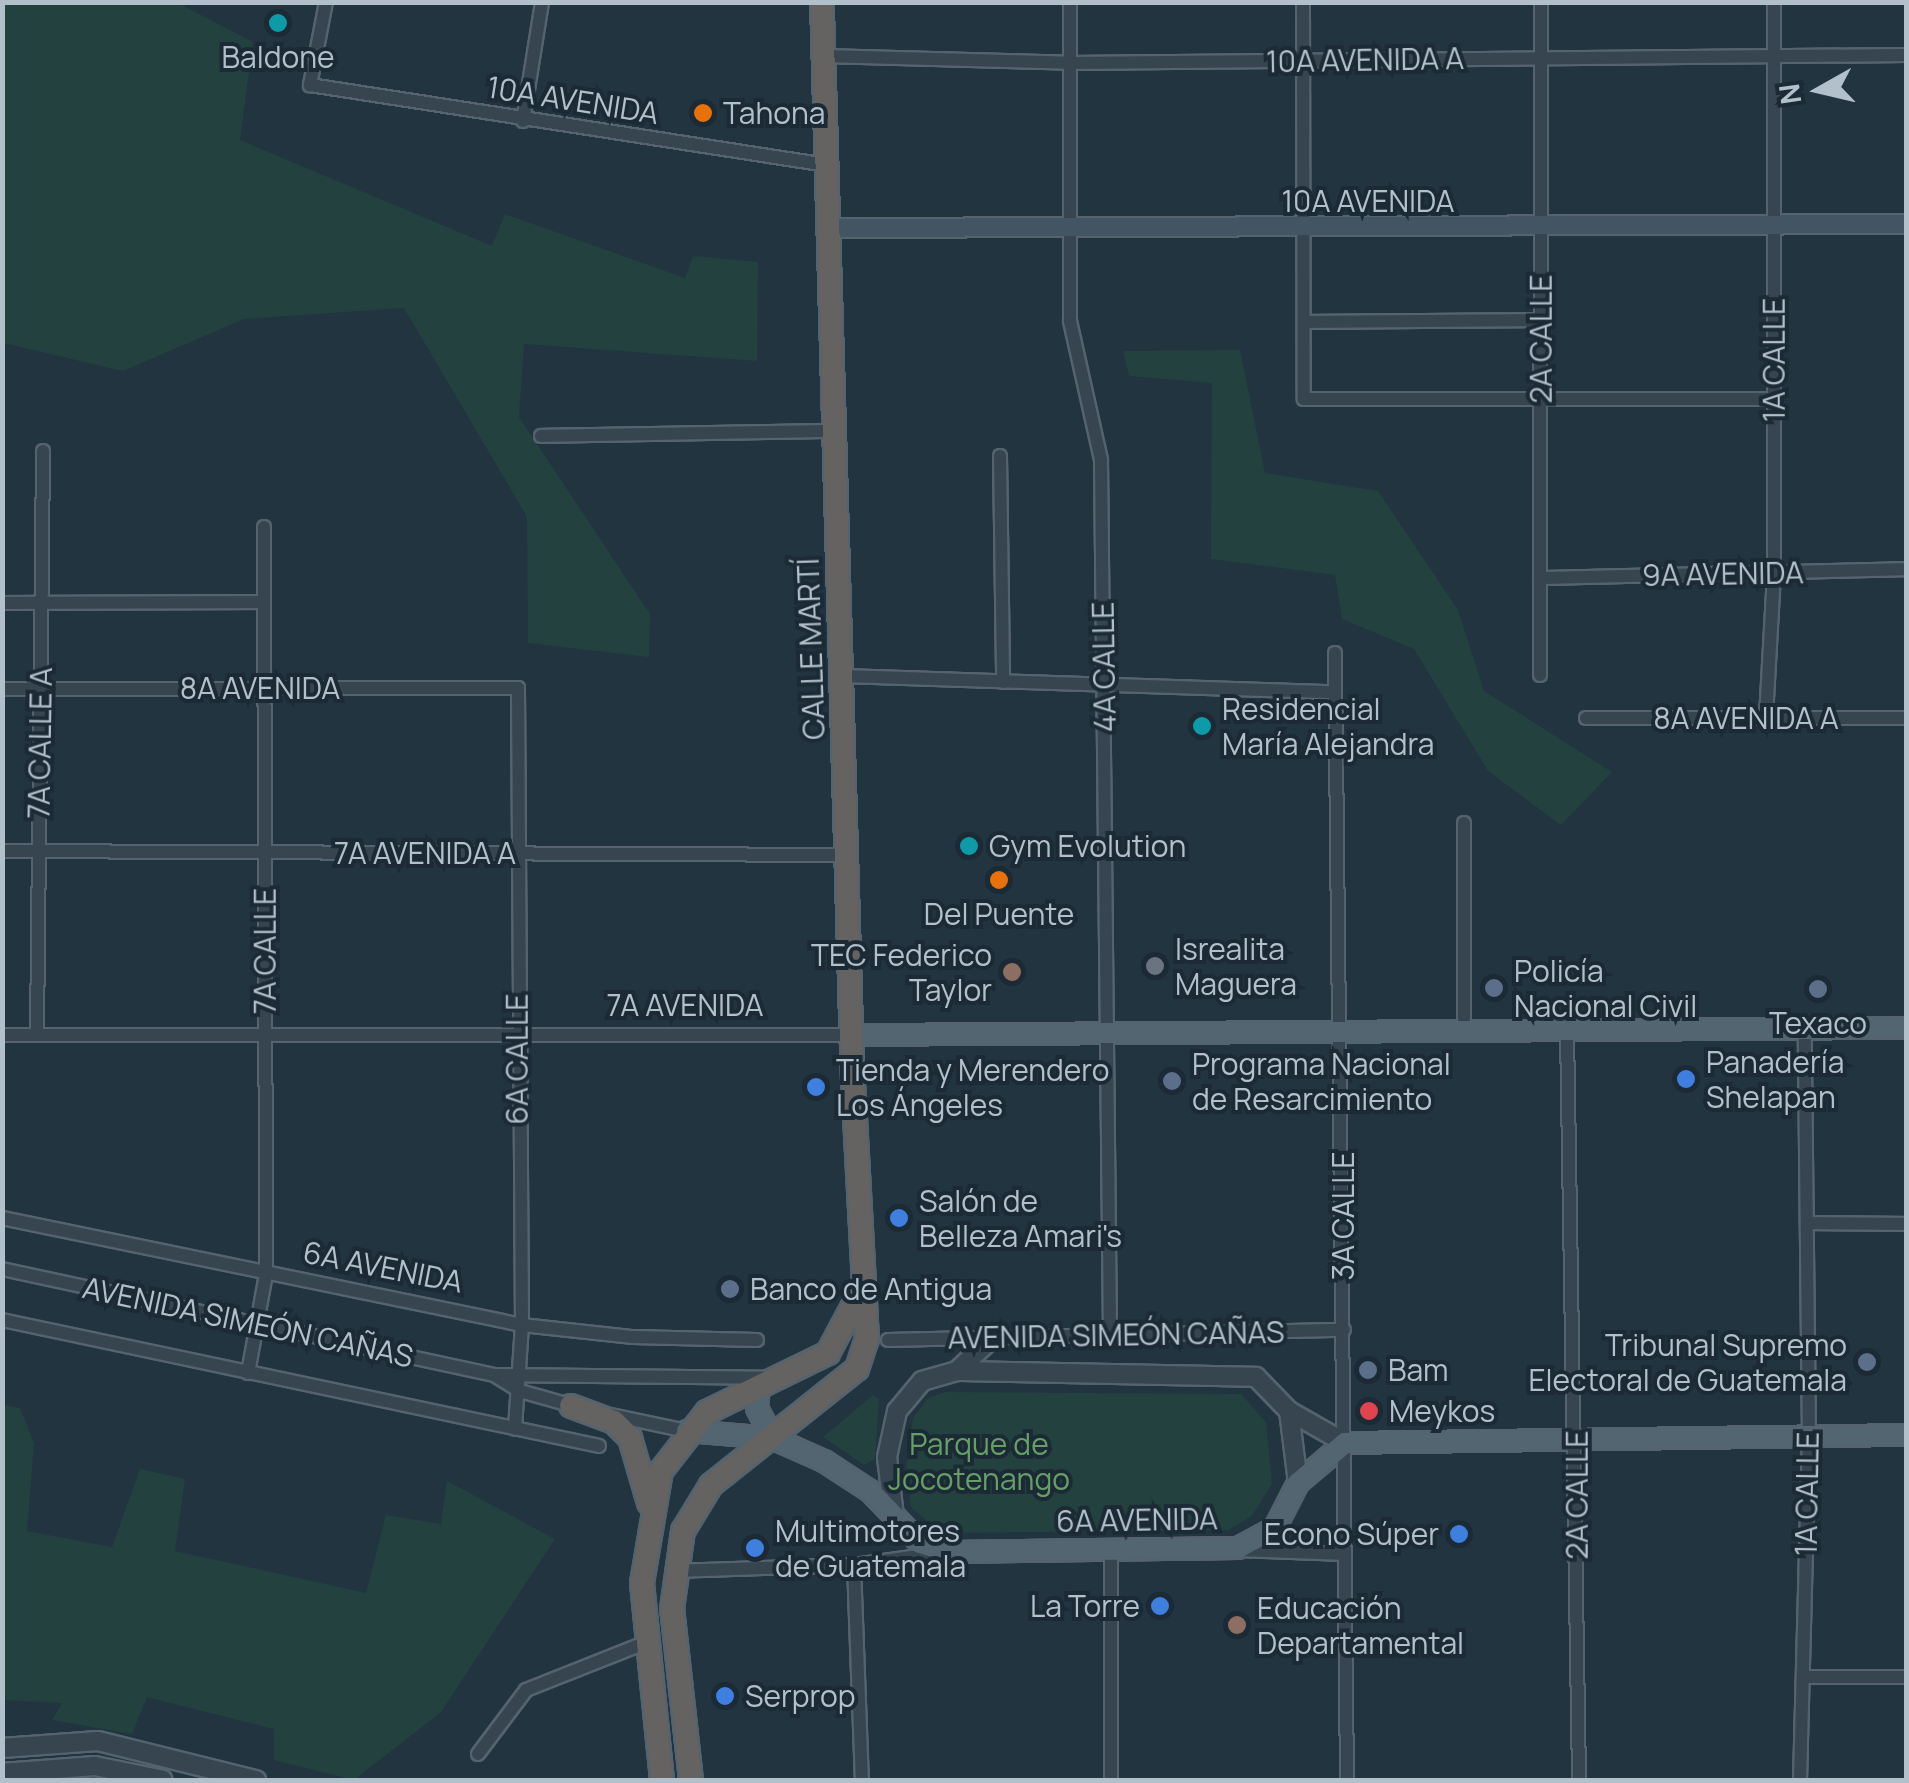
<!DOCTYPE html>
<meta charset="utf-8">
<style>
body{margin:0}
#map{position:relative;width:1909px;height:1783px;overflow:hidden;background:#213440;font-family:Manrope,sans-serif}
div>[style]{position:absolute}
.green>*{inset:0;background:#23413f}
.roads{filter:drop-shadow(2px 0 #54636e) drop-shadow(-2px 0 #54636e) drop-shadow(0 2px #54636e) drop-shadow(0 -2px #54636e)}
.minor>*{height:12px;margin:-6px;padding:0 6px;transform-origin:6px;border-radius:6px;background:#364550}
.tertiary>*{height:18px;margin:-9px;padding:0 9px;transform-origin:9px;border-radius:9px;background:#364550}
.secondary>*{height:18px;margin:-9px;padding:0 9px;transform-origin:9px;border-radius:9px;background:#435563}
.primary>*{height:20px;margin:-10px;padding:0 10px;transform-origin:10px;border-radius:10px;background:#536570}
.trunk>*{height:22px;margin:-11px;padding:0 11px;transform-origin:11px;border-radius:11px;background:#656361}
.dots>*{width:28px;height:28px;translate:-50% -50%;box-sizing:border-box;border:5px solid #1b2a35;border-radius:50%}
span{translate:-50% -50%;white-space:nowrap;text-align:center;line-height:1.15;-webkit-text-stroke:8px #1b2a35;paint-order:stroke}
.poi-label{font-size:30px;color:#b2c0cb}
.left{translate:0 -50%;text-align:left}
.right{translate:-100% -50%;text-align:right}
.street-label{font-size:30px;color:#b2c0cb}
.park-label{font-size:30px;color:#669e68}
.frame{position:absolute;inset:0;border:5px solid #b2c0cb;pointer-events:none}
.north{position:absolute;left:1769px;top:40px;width:100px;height:100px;-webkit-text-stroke:8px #1b2a35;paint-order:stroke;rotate:262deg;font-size:28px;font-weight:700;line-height:40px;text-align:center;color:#b2c0cb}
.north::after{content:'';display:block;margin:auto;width:35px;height:45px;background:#b2c0cb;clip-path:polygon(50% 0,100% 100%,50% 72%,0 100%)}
</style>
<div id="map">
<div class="green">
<i style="clip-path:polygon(3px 2px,178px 3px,253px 42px,240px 140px,492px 246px,505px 214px,685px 278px,693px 256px,758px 262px,757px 361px,524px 344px,519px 417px,650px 614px,649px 657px,528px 643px,527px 517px,404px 308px,244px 319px,123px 371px,3px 343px)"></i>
<i style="clip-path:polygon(1240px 350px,1265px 473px,1378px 491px,1458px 610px,1484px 691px,1612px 772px,1561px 825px,1488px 771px,1414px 649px,1342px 619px,1335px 575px,1211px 559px,1212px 383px,1129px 376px,1123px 351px)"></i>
<i style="clip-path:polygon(945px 1392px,1241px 1394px,1266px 1422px,1272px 1484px,1252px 1516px,1228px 1530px,941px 1533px,911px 1507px,906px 1466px,913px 1417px,928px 1398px)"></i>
<i style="clip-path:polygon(873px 1395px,879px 1399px,875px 1459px,864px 1465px,823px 1437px)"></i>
<i style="clip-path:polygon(3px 1405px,20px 1408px,34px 1443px,27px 1531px,112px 1547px,140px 1469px,185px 1479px,175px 1551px,366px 1593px,386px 1515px,441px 1524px,447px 1481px,555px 1539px,441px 1712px,354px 1780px,274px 1760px,274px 1729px,147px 1697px,132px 1734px,52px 1720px,62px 1703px,3px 1700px)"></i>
</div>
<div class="roads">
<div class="minor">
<i style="left:326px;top:2px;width:85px;rotate:100.9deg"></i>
<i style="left:310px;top:85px;width:523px;rotate:8.8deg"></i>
<i style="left:1070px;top:2px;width:319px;rotate:90deg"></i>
<i style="left:1070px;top:321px;width:142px;rotate:77.4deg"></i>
<i style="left:1101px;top:460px;width:875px;rotate:89.41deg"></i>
<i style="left:1303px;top:2px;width:397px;rotate:89.9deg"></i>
<i style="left:1304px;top:399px;width:470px"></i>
<i style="left:824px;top:56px;width:246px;rotate:1.6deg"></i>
<i style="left:1070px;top:63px;width:836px;rotate:-0.55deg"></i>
<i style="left:523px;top:121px;width:121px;rotate:-80.9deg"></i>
<i style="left:1304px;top:322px;width:237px;rotate:-0.5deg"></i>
<i style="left:541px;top:436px;width:294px;rotate:-1deg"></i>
<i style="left:1000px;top:456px;width:226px;rotate:89.2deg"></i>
<i style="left:1540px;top:578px;width:366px;rotate:-1.4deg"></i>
<i style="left:2px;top:603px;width:262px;rotate:-0.2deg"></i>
<i style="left:1335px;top:653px;width:1127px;rotate:89.39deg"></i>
<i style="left:1540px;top:675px;width:673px;rotate:-89.91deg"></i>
<i style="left:842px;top:676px;width:492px;rotate:1.9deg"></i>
<i style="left:2px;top:689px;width:516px;rotate:-0.11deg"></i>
<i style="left:518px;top:688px;width:637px;rotate:89.64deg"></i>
<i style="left:522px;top:1325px;width:104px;rotate:93.9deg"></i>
<i style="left:1766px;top:717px;width:143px;rotate:-86.8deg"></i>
<i style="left:1774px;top:574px;width:572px;rotate:-90deg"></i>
<i style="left:1586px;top:718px;width:320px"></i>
<i style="left:1464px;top:823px;width:208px;rotate:90deg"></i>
<i style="left:2px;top:851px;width:846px;rotate:0.27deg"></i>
<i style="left:1567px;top:1030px;width:750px;rotate:89.08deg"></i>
<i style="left:2px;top:1035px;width:850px"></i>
<i style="left:37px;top:1035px;width:584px;rotate:-89.41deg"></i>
<i style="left:2px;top:1218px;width:531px;rotate:11.63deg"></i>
<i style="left:522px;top:1325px;width:112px;rotate:6.2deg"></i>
<i style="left:633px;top:1337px;width:124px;rotate:1.4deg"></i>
<i style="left:1809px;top:1223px;width:97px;rotate:0.6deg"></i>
<i style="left:2px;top:1269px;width:503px;rotate:12.16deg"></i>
<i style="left:494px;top:1375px;width:31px;rotate:32deg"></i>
<i style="left:520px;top:1391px;width:59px;rotate:15.7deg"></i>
<i style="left:2px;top:1320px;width:610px;rotate:11.92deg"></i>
<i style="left:888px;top:1340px;width:456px;rotate:-1.3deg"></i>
<i style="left:248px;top:1373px;width:101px;rotate:-79.7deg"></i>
<i style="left:266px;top:1274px;width:747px;rotate:-90.15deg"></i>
<i style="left:494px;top:1375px;width:271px;rotate:0.6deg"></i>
<i style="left:611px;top:1415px;width:78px;rotate:11.9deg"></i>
<i style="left:1111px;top:1550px;width:230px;rotate:90deg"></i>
<i style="left:1238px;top:1550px;width:107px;rotate:2.1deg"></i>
<i style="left:854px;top:1565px;width:215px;rotate:87.9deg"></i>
<i style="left:673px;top:1571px;width:181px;rotate:-1.9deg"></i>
<i style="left:854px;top:1565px;width:88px;rotate:-7.9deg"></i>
<i style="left:1803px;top:1677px;width:103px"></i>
<i style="left:478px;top:1754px;width:80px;rotate:-53.1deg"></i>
<i style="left:526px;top:1690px;width:130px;rotate:-21.6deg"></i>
<i style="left:1800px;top:1780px;width:341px;rotate:-88.5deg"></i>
<i style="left:1809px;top:1439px;width:411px;rotate:-90.6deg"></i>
</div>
<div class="tertiary">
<i style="left:957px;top:1371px;width:48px;rotate:-43.3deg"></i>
<i style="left:1289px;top:1411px;width:64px;rotate:29.7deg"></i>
<i style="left:894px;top:1516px;width:59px;rotate:-96.8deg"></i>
<i style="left:887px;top:1457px;width:47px;rotate:-77.7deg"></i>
<i style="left:897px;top:1411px;width:39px;rotate:-50deg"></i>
<i style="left:922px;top:1381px;width:36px;rotate:-16deg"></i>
<i style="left:957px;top:1371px;width:299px;rotate:1.1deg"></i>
<i style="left:1256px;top:1377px;width:47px;rotate:45.9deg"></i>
<i style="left:1289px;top:1411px;width:73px;rotate:82.9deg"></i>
<i style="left:2px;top:1748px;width:96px;rotate:-4.2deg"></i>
<i style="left:98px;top:1741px;width:163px;rotate:13.9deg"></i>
<i style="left:2px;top:1773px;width:93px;rotate:-4.3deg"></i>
<i style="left:95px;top:1766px;width:69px;rotate:11.6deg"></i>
</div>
<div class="secondary">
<i style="left:829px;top:228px;width:1077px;rotate:-0.21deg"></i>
</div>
<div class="primary">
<i style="left:852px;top:1035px;width:1054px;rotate:-0.38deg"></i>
<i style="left:759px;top:1388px;width:20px;rotate:96deg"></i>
<i style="left:757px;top:1408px;width:34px;rotate:63deg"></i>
<i style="left:687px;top:1431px;width:85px;rotate:4.7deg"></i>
<i style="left:772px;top:1438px;width:57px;rotate:23.9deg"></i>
<i style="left:824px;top:1461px;width:55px;rotate:33.1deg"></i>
<i style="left:870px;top:1491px;width:72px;rotate:46.1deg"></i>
<i style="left:920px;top:1543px;width:30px;rotate:17deg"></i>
<i style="left:949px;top:1552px;width:289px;rotate:-0.8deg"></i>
<i style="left:1238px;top:1548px;width:42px;rotate:-28.4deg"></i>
<i style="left:1275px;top:1528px;width:51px;rotate:-62.9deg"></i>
<i style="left:1298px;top:1483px;width:62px;rotate:-40.4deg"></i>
<i style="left:1345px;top:1443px;width:561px;rotate:-0.82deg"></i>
</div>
<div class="trunk">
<i style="left:571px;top:1406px;width:46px;rotate:20.4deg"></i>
<i style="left:614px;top:1422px;width:23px;rotate:45deg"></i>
<i style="left:630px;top:1438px;width:68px;rotate:73.7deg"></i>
<i style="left:662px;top:1780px;width:198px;rotate:-95.8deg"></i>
<i style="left:642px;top:1583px;width:114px;rotate:-80.4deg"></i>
<i style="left:661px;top:1471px;width:75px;rotate:-52.1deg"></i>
<i style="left:707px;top:1412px;width:135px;rotate:-26deg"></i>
<i style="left:828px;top:1353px;width:68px;rotate:-61.9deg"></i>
<i style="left:691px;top:1780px;width:172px;rotate:-96.3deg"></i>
<i style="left:672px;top:1609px;width:79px;rotate:-82deg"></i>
<i style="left:683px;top:1531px;width:54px;rotate:-58.7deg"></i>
<i style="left:711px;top:1485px;width:186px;rotate:-38.5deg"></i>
<i style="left:857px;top:1369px;width:32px;rotate:-72deg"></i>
<i style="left:867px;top:1339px;width:280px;rotate:-93.1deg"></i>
<i style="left:852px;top:1059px;width:1057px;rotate:-91.63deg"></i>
</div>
</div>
<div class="dots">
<i style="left:278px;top:23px;background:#0f9aa8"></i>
<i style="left:703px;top:113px;background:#e8710a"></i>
<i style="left:1202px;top:726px;background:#0f9aa8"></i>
<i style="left:969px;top:846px;background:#0f9aa8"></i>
<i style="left:999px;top:880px;background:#e8710a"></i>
<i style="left:1155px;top:966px;background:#6b7280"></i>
<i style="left:1012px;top:972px;background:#8d6e63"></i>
<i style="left:1494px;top:988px;background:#5c6f8a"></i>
<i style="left:1818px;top:989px;background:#5c6f8a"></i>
<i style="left:1686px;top:1079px;background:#3f7fe0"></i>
<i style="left:1172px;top:1081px;background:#5c6f8a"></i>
<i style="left:816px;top:1087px;background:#3f7fe0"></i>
<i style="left:899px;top:1218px;background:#3f7fe0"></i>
<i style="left:730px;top:1289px;background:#5c6f8a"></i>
<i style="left:1867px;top:1362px;background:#5c6f8a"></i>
<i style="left:1368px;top:1370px;background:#5c6f8a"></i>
<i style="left:1369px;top:1411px;background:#e0444e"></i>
<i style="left:1459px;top:1534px;background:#3f7fe0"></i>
<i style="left:755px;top:1548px;background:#3f7fe0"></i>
<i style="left:1160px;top:1606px;background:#3f7fe0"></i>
<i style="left:1237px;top:1625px;background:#8d6e63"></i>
<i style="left:725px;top:1696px;background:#3f7fe0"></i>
</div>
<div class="poi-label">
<span style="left:278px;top:57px">Baldone</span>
<span class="left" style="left:723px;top:113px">Tahona</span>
<span class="left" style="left:1222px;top:726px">Residencial<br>María Alejandra</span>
<span class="left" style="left:989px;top:846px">Gym Evolution</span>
<span style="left:999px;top:914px">Del Puente</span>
<span class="left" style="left:1175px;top:966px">Isrealita<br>Maguera</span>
<span class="right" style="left:992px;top:972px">TEC Federico<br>Taylor</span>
<span class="left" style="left:1514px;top:988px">Policía<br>Nacional Civil</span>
<span style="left:1818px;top:1023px">Texaco</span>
<span class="left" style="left:1706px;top:1079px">Panadería<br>Shelapan</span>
<span class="left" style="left:1192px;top:1081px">Programa Nacional<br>de Resarcimiento</span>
<span class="left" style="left:836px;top:1087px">Tienda y Merendero<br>Los Ángeles</span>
<span class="left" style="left:919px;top:1218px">Salón de<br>Belleza Amari's</span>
<span class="left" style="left:750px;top:1289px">Banco de Antigua</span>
<span class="right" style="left:1847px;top:1362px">Tribunal Supremo<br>Electoral de Guatemala</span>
<span class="left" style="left:1388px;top:1370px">Bam</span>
<span class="left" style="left:1389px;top:1411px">Meykos</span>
<span class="left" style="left:775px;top:1548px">Multimotores<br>de Guatemala</span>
<span class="right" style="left:1439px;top:1534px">Econo Súper</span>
<span class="right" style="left:1140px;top:1606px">La Torre</span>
<span class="left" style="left:1257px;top:1625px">Educación<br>Departamental</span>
<span class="left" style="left:745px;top:1696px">Serprop</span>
</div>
<div class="street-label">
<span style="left:1365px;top:60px;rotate:-1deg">10A AVENIDA A</span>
<span style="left:573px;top:100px;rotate:9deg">10A AVENIDA</span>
<span style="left:1368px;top:201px">10A AVENIDA</span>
<span style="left:1541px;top:339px;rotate:-90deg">2A CALLE</span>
<span style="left:1774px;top:360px;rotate:-90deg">1A CALLE</span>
<span style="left:1723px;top:574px;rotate:-1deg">9A AVENIDA</span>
<span style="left:811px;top:649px;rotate:-92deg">CALLE MARTÍ</span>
<span style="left:1104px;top:667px;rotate:-91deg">4A CALLE</span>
<span style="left:260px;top:688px">8A AVENIDA</span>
<span style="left:1746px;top:718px">8A AVENIDA A</span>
<span style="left:40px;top:743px;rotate:-89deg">7A CALLE A</span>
<span style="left:425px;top:853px">7A AVENIDA A</span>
<span style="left:265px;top:951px;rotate:-90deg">7A CALLE</span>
<span style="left:685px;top:1005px">7A AVENIDA</span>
<span style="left:517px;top:1059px;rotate:-90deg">6A CALLE</span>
<span style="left:1343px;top:1216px;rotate:-90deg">3A CALLE</span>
<span style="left:383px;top:1267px;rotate:11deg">6A AVENIDA</span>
<span style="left:248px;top:1322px;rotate:12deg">AVENIDA SIMEÓN CAÑAS</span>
<span style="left:1116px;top:1335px;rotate:-1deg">AVENIDA SIMEÓN CAÑAS</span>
<span style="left:1807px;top:1494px;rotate:-89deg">1A CALLE</span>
<span style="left:1577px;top:1495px;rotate:-90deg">2A CALLE</span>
<span style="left:1137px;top:1520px;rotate:-1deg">6A AVENIDA</span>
</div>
<div class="park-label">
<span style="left:979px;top:1461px">Parque de<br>Jocotenango</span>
</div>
<div class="frame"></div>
<div class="north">N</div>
</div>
